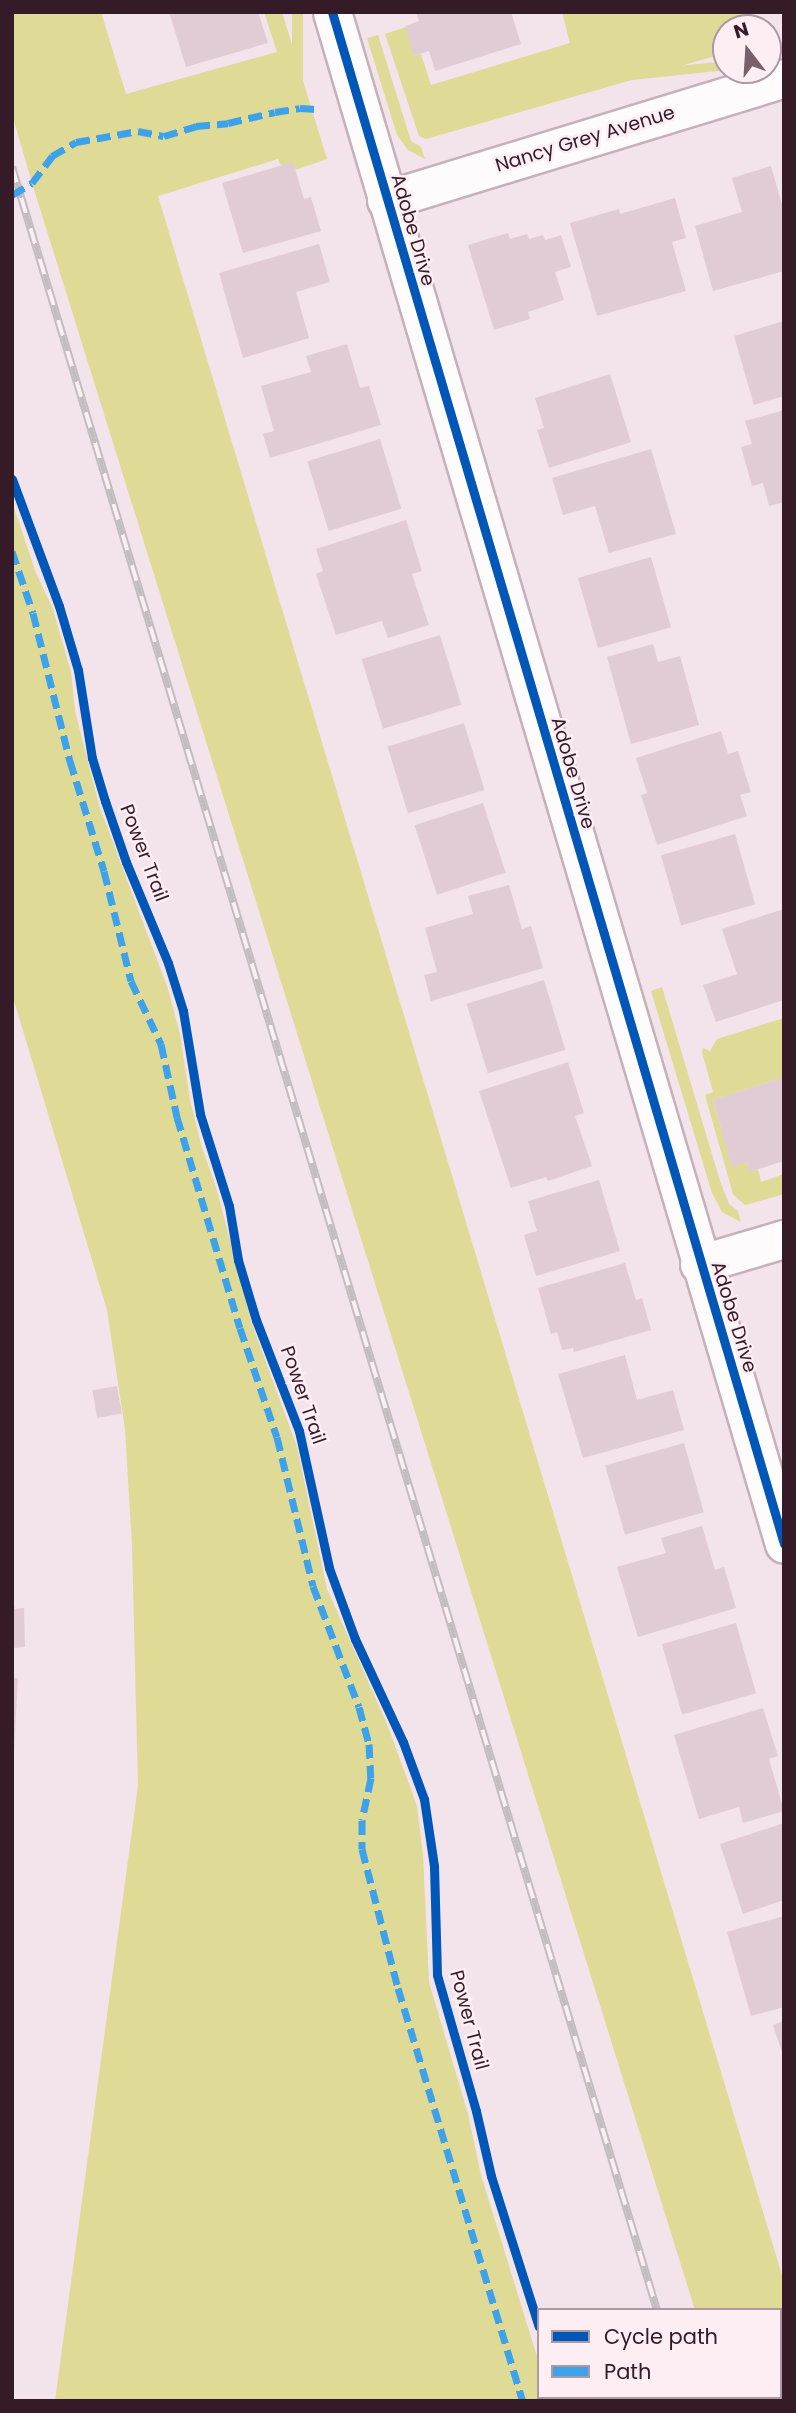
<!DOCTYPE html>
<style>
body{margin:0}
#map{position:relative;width:796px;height:2413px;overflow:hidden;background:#f3e3ea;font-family:Poppins,sans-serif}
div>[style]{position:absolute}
.green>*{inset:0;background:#dfda96;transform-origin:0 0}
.building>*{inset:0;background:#e1ccd5;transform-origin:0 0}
.roads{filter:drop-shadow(2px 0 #c5b1ba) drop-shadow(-2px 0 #c5b1ba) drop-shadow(0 2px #c5b1ba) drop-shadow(0 -2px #c5b1ba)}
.street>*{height:37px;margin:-18.5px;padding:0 18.5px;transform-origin:18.5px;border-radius:18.5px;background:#fdfbfc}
.rail>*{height:8px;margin-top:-4px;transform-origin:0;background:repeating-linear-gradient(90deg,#fdeef4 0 16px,#c2bdbf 0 32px);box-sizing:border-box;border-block:2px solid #c2bdbf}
.quiet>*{height:7px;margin-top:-3.5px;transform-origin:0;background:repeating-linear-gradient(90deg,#3ea2eb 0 14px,transparent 0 21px)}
.cycleway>*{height:9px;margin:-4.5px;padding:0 4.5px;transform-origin:4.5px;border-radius:4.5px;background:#0057b8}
span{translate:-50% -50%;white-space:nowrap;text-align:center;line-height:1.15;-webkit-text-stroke:5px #fdeef4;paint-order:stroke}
.street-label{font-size:19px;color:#351a27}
.frame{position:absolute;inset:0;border:14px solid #351a27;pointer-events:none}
.legend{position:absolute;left:537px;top:2308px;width:245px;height:91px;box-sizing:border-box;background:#fdeef4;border:2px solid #ad99a2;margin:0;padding:9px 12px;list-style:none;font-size:21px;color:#351a27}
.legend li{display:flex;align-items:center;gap:14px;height:35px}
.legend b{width:35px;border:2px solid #ad99a2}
.north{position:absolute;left:712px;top:14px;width:70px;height:70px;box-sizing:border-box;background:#fdeef4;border:2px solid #ad99a2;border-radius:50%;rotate:343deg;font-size:19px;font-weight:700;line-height:28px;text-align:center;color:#351a27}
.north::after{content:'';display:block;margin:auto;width:24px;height:32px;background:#78606b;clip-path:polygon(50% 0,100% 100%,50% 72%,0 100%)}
</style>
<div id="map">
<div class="green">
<i style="clip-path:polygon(12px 12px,101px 12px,126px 94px,277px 52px,264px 12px,282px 12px,327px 159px,295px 170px,293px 163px,281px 166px,278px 159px,158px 196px,784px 2282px,784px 2401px,724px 2401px,723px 2397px,780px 2397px,780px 2310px,695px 2310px,32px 183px,12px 114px)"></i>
<i style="left:292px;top:12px;width:11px;height:153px"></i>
<i style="clip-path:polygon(562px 12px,752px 12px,756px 28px,726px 28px,726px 53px,426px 139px,419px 136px,385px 34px,406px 27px,415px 56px,421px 54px,431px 85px,570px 43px)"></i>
<i style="clip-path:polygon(378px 35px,411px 141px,421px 147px,425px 159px,408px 150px,397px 135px,367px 38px)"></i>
<i style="left:726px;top:61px;width:9px;height:302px;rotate:84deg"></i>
<i style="clip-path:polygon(12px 502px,36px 573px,53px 609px,71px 672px,75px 711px,99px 805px,168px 989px,180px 1034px,190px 1100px,202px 1148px,216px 1187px,252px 1324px,297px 1447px,327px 1589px,387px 1724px,417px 1806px,423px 1855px,429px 1982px,468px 2114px,481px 2175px,539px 2363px,539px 2397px,548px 2397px,549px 2401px,55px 2401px,138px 1786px,132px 1545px,125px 1429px,107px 1310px,12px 994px)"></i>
<i style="clip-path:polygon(662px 987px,720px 1181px,729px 1204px,738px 1211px,741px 1222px,722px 1212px,712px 1193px,651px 991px)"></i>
<i style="clip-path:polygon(784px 1018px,784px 1077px,713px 1100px,732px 1166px,747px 1162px,749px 1171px,758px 1169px,761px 1182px,784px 1174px,784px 1194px,745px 1205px,733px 1194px,705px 1095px,713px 1092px,702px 1052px,703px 1048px,710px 1051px,717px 1039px)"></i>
</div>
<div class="building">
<i style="clip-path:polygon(169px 12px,258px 12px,268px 43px,186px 67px)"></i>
<i style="clip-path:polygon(416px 12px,511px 12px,521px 44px,435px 71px,429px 51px,414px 56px,405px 26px,419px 21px)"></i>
<i style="clip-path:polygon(293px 162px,304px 199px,311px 197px,321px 231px,243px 253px,222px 183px)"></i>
<i style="clip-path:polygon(771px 166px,784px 212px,784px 271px,713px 291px,695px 226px,742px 212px,732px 178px)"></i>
<i style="clip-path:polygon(675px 198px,686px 238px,672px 242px,686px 291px,597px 316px,570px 223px,619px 209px,620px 214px)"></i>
<i style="clip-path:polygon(508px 233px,510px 239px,527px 234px,529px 239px,543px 235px,545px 240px,561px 235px,571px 267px,555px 272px,564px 300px,528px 312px,530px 319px,494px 330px,468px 245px)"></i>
<i style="clip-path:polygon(319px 244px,330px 282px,296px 292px,309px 338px,243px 358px,219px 273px)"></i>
<i style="clip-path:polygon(784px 321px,784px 396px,754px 405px,734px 336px)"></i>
<i style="clip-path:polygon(347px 344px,360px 388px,369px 386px,381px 425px,270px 458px,263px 434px,274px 431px,261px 386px,311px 372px,306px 356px)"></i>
<i style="clip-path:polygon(610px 374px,631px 442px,549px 468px,537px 430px,544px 428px,535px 398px)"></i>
<i style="clip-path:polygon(784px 410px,784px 502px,769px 506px,763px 483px,752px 486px,741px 447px,752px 444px,745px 421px)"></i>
<i style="left:380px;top:439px;width:73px;height:76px;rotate:73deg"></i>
<i style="clip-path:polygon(651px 449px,676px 534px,609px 553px,595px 506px,563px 515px,552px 478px)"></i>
<i style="clip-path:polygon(406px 520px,422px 571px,412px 574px,429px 625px,388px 638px,382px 621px,336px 635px,316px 574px,323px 571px,316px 549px)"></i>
<i style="left:651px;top:557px;width:73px;height:76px;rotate:74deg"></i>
<i style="left:440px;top:635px;width:73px;height:82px;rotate:73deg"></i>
<i style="clip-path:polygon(653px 644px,658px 662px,680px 656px,699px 725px,631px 744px,607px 657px)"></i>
<i style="left:464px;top:723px;width:70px;height:80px;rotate:73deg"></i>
<i style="clip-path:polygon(721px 731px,728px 754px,738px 751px,751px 792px,740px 795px,747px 816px,657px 845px,641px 795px,647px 793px,636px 758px)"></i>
<i style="left:483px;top:803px;width:73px;height:72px;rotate:72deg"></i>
<i style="left:735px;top:834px;width:73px;height:77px;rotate:74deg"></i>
<i style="clip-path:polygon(509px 885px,522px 929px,531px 926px,543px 968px,431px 1001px,424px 975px,437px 972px,425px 928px,473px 914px,468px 896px)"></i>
<i style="clip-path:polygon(784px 909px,784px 1000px,716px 1022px,703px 985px,737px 974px,722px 929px)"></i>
<i style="left:544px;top:980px;width:73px;height:81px;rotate:73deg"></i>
<i style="clip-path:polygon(568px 1062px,584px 1113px,575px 1116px,592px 1166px,548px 1181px,546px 1177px,511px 1188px,479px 1091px)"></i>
<i style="clip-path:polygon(784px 1077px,784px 1161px,749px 1172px,747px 1162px,732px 1167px,713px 1100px)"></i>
<i style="clip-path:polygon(599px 1180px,620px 1251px,536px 1276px,524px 1235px,537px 1231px,528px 1201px)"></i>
<i style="clip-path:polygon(625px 1263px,636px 1300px,642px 1298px,651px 1330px,574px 1352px,573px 1348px,562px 1350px,557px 1332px,551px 1334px,538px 1288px)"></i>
<i style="clip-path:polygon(625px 1355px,637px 1400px,673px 1390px,684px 1430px,583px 1458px,558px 1374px)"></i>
<i style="left:117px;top:1386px;width:28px;height:25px;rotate:80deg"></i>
<i style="left:684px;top:1443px;width:72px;height:82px;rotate:74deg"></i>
<i style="clip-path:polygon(702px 1526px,715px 1570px,724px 1567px,736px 1608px,638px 1637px,617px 1567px,666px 1553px,661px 1538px)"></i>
<i style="clip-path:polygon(12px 1598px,15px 1609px,24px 1608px,25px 1647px,12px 1648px)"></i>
<i style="left:736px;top:1623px;width:73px;height:77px;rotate:74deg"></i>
<i style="clip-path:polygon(12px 1678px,18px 1678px,14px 1751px,12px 1751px)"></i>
<i style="clip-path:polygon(763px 1708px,778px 1756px,769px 1759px,784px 1811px,743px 1823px,739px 1807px,699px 1819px,674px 1735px)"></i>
<i style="clip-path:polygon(784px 1823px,784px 1900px,743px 1914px,720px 1844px)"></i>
<i style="clip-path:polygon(784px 1916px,784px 2007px,751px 2016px,727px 1932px)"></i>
<i style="clip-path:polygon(784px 2021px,784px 2055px,783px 2055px,773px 2025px)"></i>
</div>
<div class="roads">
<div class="street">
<i style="left:332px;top:12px;width:1597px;rotate:73.56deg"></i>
<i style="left:386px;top:200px;width:416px;rotate:-17deg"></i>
<i style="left:699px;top:1264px;width:89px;rotate:-16.4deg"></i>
</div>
</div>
<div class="rail">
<i style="left:12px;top:167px;width:2238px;rotate:73.25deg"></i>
<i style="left:683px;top:2397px;width:4px;rotate:76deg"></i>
</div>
<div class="quiet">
<i style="left:12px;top:195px;width:23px;rotate:-31deg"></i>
<i style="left:32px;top:183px;width:34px;rotate:-53deg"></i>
<i style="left:52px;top:156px;width:28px;rotate:-30deg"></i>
<i style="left:76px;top:142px;width:63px;rotate:-10.1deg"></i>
<i style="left:138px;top:131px;width:26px;rotate:11deg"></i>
<i style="left:164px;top:136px;width:34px;rotate:-17deg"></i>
<i style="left:196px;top:126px;width:32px;rotate:-5deg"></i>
<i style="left:228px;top:123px;width:48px;rotate:-13.2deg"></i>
<i style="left:275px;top:112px;width:25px;rotate:-9deg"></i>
<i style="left:300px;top:108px;width:16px;rotate:4deg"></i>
<i style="left:12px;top:551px;width:65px;rotate:71.3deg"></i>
<i style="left:33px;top:613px;width:153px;rotate:76deg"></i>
<i style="left:70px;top:761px;width:115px;rotate:72.8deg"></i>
<i style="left:104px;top:871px;width:113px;rotate:76.2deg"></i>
<i style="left:131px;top:981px;width:70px;rotate:64.5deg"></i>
<i style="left:161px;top:1044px;width:75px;rotate:77.6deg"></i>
<i style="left:177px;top:1117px;width:220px;rotate:73.4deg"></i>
<i style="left:240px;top:1328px;width:115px;rotate:71.3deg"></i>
<i style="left:277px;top:1437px;width:153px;rotate:76.4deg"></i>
<i style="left:313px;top:1586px;width:129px;rotate:69.2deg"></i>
<i style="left:359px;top:1707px;width:38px;rotate:75deg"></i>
<i style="left:369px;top:1744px;width:34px;rotate:87deg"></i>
<i style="left:371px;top:1778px;width:43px;rotate:102.1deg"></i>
<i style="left:362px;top:1820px;width:29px;rotate:90deg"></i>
<i style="left:362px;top:1849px;width:144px;rotate:75.5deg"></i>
<i style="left:398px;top:1988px;width:432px;rotate:73.2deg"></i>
</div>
<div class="cycleway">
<i style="left:332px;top:12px;width:1597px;rotate:73.56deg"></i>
<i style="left:12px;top:479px;width:135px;rotate:69.7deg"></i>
<i style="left:59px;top:606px;width:67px;rotate:73.5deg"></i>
<i style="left:78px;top:670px;width:89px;rotate:81deg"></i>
<i style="left:92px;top:758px;width:45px;rotate:73.2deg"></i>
<i style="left:105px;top:801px;width:65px;rotate:71deg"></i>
<i style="left:126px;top:862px;width:109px;rotate:67.4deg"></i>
<i style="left:168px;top:963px;width:50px;rotate:72.6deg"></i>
<i style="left:183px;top:1011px;width:104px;rotate:80.6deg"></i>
<i style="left:200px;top:1114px;width:96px;rotate:72.5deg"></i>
<i style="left:229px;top:1206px;width:55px;rotate:80.5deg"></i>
<i style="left:238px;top:1260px;width:63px;rotate:73.3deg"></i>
<i style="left:256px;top:1320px;width:119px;rotate:68.8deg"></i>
<i style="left:299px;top:1431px;width:140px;rotate:77.6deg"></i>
<i style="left:329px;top:1568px;width:76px;rotate:69.9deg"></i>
<i style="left:355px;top:1639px;width:114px;rotate:65deg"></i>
<i style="left:403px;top:1742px;width:61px;rotate:69.8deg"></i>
<i style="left:424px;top:1799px;width:68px;rotate:81.5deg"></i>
<i style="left:434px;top:1866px;width:109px;rotate:88.4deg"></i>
<i style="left:437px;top:1975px;width:141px;rotate:74deg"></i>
<i style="left:476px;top:2111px;width:67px;rotate:77deg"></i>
<i style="left:491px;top:2176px;width:158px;rotate:72.4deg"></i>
</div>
<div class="street-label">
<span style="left:585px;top:139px;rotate:-17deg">Nancy Grey Avenue</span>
<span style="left:413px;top:230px;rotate:74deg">Adobe Drive</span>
<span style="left:573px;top:773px;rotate:74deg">Adobe Drive</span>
<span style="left:144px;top:853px;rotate:69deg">Power Trail</span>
<span style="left:734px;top:1317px;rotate:73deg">Adobe Drive</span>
<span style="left:303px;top:1395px;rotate:71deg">Power Trail</span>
<span style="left:469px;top:2020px;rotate:75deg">Power Trail</span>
</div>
<div class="frame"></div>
<ul class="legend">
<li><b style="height:9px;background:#0057b8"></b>Cycle path</li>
<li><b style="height:9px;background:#3ea2eb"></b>Path</li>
</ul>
<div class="north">N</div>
</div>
